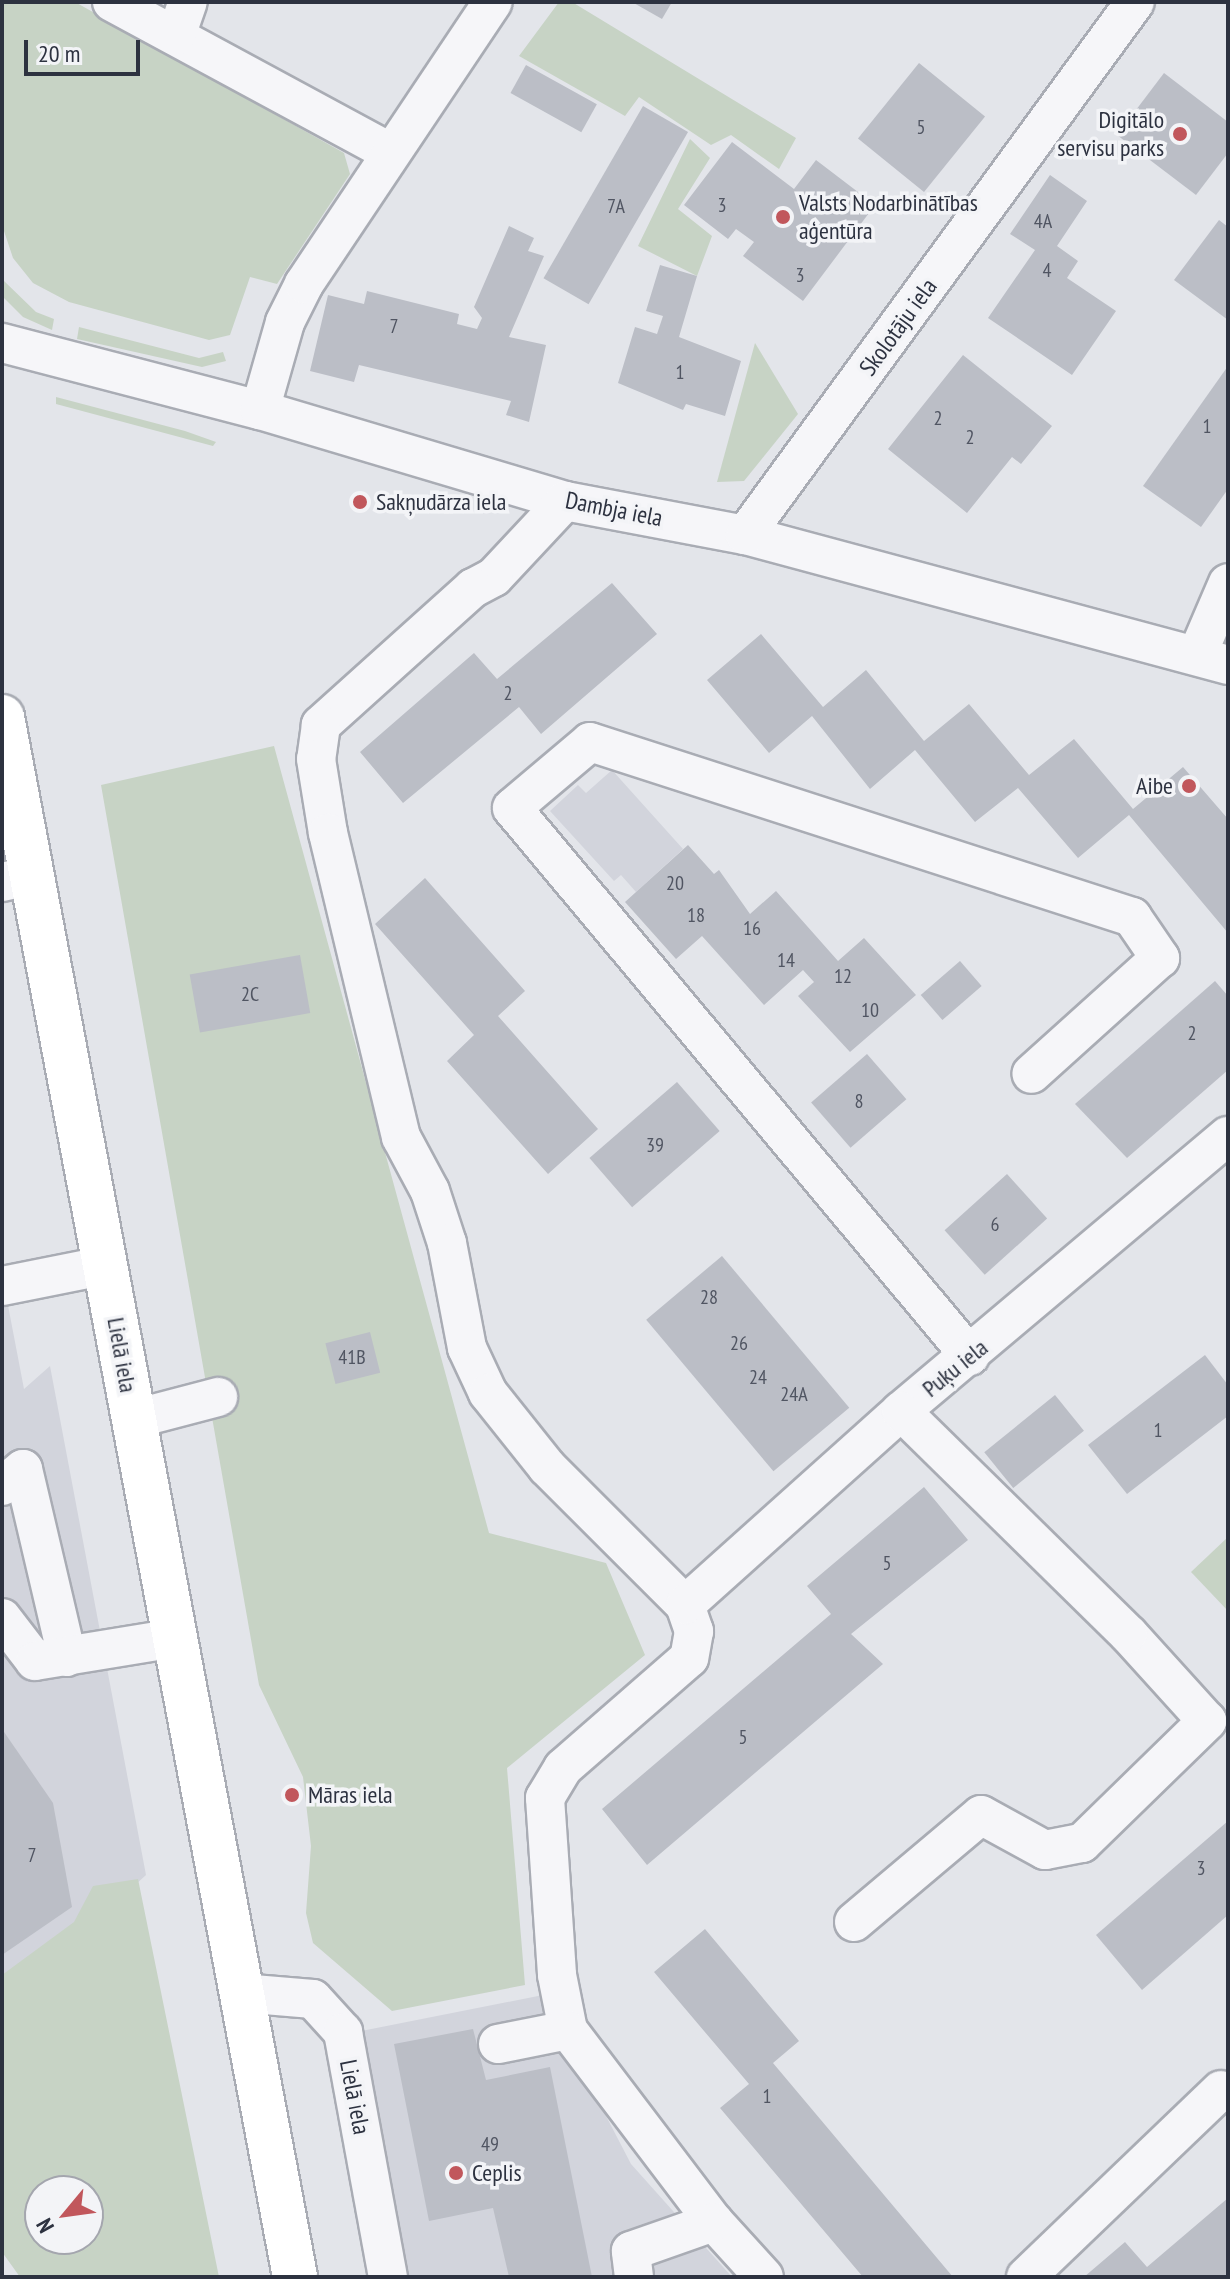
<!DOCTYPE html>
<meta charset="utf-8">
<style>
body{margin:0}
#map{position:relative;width:1230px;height:2279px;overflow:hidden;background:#e3e5ea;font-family:"PT Sans Narrow",sans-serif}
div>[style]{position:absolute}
.built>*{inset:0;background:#d2d4dc}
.green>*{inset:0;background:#c7d3c5}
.building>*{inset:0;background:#bbbec6;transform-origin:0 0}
.roads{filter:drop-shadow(2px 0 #a9acb4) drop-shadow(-2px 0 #a9acb4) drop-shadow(0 2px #a9acb4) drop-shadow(0 -2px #a9acb4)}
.minor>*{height:38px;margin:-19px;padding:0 19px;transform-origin:19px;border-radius:19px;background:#f6f6f9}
.major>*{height:44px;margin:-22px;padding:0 22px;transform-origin:22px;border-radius:22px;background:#fff}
.dots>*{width:22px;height:22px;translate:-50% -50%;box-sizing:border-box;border:4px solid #f3f4f7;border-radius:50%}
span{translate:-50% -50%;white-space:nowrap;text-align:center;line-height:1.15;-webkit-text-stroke:7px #f3f4f7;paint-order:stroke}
.number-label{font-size:20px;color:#505562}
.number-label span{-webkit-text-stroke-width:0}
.poi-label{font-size:24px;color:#2d3240}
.right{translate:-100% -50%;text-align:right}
.left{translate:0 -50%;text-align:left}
.street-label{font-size:24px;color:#2d3240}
.frame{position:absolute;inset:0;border:4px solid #2d3240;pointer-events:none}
.north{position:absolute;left:24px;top:2175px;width:80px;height:80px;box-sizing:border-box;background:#f3f4f7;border:2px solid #a4a6ae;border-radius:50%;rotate:241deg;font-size:22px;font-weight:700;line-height:32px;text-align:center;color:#2d3240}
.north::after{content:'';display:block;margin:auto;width:28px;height:36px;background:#c1575c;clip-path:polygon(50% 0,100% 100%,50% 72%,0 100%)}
.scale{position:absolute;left:24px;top:40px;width:116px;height:36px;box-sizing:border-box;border:4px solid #2d3240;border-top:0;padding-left:10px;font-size:24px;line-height:28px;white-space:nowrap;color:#2d3240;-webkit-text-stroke:6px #f3f4f7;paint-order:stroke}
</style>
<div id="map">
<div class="built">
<i style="clip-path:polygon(612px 770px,683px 849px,636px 892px,621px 875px,614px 881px,550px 811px,578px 785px,586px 793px)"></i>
<i style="clip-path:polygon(2px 1274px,24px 1389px,50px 1366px,146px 1875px,2px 2007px)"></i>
<i style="clip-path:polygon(543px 1995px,631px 2164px,732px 2277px,371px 2277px,326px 2038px)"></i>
</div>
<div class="green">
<i style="clip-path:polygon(2px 2px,75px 2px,344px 153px,350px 174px,277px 284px,250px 277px,230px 335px,209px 340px,69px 302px,33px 283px,13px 258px,2px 225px)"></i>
<i style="clip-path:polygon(559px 2px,572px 2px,796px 138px,779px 169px,731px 135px,711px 145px,639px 97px,625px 116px,519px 56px)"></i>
<i style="clip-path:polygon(690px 139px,710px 158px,678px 209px,712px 236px,697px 276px,638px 246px)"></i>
<i style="clip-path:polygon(2px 279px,36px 312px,54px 319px,52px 330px,23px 317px,2px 296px)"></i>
<i style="clip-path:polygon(79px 327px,199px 358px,223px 352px,226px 361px,202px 367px,77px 339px)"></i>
<i style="clip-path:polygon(755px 343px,798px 414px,744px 481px,717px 482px)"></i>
<i style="clip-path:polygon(56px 397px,185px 431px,216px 442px,213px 446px,56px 404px)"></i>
<i style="clip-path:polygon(274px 746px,489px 1533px,606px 1563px,645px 1655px,507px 1768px,525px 1985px,392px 2011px,313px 1943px,306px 1913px,311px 1846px,303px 1777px,259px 1685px,101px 785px)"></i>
<i style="clip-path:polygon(1228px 1537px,1228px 1611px,1191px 1572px)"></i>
<i style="clip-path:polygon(evenodd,138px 1879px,219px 2277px,20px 2277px,2px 2252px,2px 1975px,74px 1922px,93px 1886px,138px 1879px,88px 2191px,88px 2239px,40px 2239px,40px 2191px,88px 2191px)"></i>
</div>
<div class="building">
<i style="clip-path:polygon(632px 2px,672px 2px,662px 19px)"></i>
<i style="left:919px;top:63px;width:85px;height:97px;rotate:39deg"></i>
<i style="left:526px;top:65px;width:81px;height:32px;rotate:29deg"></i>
<i style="clip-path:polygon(1164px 73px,1228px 122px,1228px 153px,1196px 195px,1117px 135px)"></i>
<i style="left:643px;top:106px;width:52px;height:199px;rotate:30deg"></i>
<i style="clip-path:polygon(732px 142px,794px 189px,816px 160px,875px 205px,803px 301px,743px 256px,754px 242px,736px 229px,728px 239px,684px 205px)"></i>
<i style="clip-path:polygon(1050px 175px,1087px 201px,1057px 246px,1078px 261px,1067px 278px,1116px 311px,1072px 375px,988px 318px,1035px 250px,1010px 234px)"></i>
<i style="clip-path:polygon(1219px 220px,1228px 227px,1228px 320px,1174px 280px)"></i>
<i style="clip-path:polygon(509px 226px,534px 238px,528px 251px,544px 256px,509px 337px,546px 345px,529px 422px,506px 415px,511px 401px,359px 365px,354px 382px,310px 371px,328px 295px,364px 304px,367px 291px,459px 314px,457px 324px,477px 329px,482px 318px,474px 307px)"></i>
<i style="clip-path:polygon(660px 265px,697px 276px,679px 337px,741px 361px,725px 416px,686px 404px,683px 410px,618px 383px,635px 327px,657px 334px,663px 316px,646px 311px)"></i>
<i style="clip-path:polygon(963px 355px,1052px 426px,1021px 464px,1012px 457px,967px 513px,888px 449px)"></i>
<i style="clip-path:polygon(1228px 366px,1228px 489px,1201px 527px,1143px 486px)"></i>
<i style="clip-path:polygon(612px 583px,657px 634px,541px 734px,519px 707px,403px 803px,360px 752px,474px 653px,497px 679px)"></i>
<i style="clip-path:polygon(761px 634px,823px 707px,866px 670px,924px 741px,969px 704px,1029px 775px,1074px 739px,1133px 809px,1183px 767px,1228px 819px,1228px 933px,1129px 815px,1078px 858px,1018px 788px,975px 822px,915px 750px,870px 789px,812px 716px,769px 753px,707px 680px)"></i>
<i style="clip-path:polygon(688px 845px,714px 874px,719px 870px,750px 914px,776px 891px,838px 961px,864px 938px,916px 995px,850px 1052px,798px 996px,814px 982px,803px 970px,764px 1005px,702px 936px,676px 959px,625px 902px)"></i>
<i style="clip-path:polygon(425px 878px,525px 991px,498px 1016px,598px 1129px,548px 1174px,447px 1061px,474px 1035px,375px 924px)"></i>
<i style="left:300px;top:955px;width:59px;height:112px;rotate:80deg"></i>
<i style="left:960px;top:961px;width:33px;height:52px;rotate:49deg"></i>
<i style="clip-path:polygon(1215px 981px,1228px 996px,1228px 1070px,1127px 1158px,1075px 1104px)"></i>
<i style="left:867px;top:1054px;width:60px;height:74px;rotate:49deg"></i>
<i style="left:677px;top:1082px;width:65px;height:116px;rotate:49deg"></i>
<i style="left:1007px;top:1174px;width:60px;height:84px;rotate:48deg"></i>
<i style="left:722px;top:1256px;width:198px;height:99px;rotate:50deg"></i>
<i style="left:370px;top:1332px;width:42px;height:46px;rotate:76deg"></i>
<i style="clip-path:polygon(1205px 1355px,1228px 1385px,1228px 1416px,1127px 1494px,1088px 1445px)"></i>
<i style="left:1055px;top:1395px;width:46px;height:91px;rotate:51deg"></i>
<i style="clip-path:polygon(924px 1487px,968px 1540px,851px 1634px,883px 1664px,647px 1865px,602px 1809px,831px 1614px,807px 1586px)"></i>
<i style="clip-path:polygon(2px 1729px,53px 1803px,72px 1907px,2px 1955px)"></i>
<i style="clip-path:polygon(1228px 1821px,1228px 1915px,1142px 1990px,1096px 1935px)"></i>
<i style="clip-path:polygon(705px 1929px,799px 2041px,773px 2063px,953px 2277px,863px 2277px,720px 2108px,749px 2084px,654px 1972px)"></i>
<i style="clip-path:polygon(473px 2029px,486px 2080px,550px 2067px,592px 2277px,509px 2277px,493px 2208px,429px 2221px,394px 2044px)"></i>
<i style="clip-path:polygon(1228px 2198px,1228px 2277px,1084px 2277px,1125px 2242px,1147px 2267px)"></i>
</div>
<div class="roads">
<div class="minor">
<i style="left:112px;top:2px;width:317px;rotate:28.4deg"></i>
<i style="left:176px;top:36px;width:36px;rotate:-71deg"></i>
<i style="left:2px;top:343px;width:267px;rotate:14.6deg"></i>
<i style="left:260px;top:410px;width:318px;rotate:16.6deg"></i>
<i style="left:565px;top:501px;width:183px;rotate:10.7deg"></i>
<i style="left:745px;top:535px;width:500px;rotate:15.06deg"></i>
<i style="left:260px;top:410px;width:91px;rotate:-74.1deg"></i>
<i style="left:285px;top:322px;width:42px;rotate:-63.4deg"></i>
<i style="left:304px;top:284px;width:339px;rotate:-56.2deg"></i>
<i style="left:565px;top:501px;width:104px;rotate:133.1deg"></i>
<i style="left:494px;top:577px;width:24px;rotate:152deg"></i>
<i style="left:473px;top:588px;width:205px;rotate:138deg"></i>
<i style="left:321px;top:725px;width:34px;rotate:98deg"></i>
<i style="left:316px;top:759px;width:75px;rotate:80.8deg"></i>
<i style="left:328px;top:833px;width:313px;rotate:76.5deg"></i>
<i style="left:401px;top:1137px;width:61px;rotate:61.8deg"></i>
<i style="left:430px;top:1191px;width:55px;rotate:71.9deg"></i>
<i style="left:447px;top:1243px;width:107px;rotate:79.2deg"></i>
<i style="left:467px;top:1348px;width:50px;rotate:65deg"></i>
<i style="left:488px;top:1393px;width:95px;rotate:51.4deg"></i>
<i style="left:547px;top:1467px;width:195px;rotate:45deg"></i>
<i style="left:685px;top:1605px;width:28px;rotate:71deg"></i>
<i style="left:694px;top:1631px;width:27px;rotate:100deg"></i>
<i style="left:689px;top:1658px;width:167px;rotate:138.9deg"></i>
<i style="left:563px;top:1768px;width:35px;rotate:121deg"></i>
<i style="left:545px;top:1798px;width:177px;rotate:86.1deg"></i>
<i style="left:557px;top:1975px;width:56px;rotate:78.7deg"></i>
<i style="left:568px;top:2030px;width:241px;rotate:52.8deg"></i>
<i style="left:714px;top:2222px;width:74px;rotate:47.7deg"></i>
<i style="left:745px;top:535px;width:660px;rotate:-53.81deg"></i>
<i style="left:1197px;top:655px;width:78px;rotate:-66.7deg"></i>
<i style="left:2px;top:882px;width:32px;rotate:-13deg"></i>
<i style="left:2px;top:1286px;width:107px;rotate:-11.3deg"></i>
<i style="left:970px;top:1356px;width:714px;rotate:-129.89deg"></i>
<i style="left:512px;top:808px;width:102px;rotate:-40.2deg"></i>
<i style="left:590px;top:742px;width:570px;rotate:17.89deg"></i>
<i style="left:1132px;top:917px;width:50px;rotate:55.7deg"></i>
<i style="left:1160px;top:958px;width:173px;rotate:138deg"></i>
<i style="left:134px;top:1419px;width:87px;rotate:-14.7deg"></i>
<i style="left:2px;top:1486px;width:27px;rotate:-39deg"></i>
<i style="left:23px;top:1469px;width:193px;rotate:76.8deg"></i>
<i style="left:685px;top:1605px;width:290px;rotate:-41.9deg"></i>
<i style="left:901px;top:1411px;width:427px;rotate:-40.1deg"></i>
<i style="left:2px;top:1618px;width:54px;rotate:52.5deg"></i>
<i style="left:35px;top:1661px;width:142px;rotate:-9.3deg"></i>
<i style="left:854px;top:1922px;width:166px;rotate:-40.1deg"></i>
<i style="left:981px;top:1815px;width:73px;rotate:28.7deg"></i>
<i style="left:1045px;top:1850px;width:38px;rotate:-11deg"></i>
<i style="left:1082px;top:1843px;width:175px;rotate:-44.3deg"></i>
<i style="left:1207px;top:1721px;width:118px;rotate:-132.2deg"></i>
<i style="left:1128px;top:1634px;width:318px;rotate:-135.5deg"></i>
<i style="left:241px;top:1993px;width:72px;rotate:4.8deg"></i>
<i style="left:313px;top:1999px;width:45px;rotate:47.7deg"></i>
<i style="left:343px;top:2032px;width:249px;rotate:79.6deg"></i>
<i style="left:498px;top:2044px;width:71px;rotate:-11.3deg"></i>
<i style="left:634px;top:2277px;width:26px;rotate:-97deg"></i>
<i style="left:631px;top:2251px;width:88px;rotate:-19.3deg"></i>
<i style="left:1026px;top:2277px;width:270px;rotate:-43.8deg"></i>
</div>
<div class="major">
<i style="left:2px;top:717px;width:1587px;rotate:79.36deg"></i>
</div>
</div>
<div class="dots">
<i style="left:1180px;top:134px;background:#c1575c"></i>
<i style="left:783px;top:217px;background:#c1575c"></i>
<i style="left:360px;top:502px;background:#c1575c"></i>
<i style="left:1189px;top:786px;background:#c1575c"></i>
<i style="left:292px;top:1795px;background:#c1575c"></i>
<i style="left:456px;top:2173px;background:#c1575c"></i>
</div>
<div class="number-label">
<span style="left:921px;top:127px">5</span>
<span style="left:722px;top:205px">3</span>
<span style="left:616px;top:206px">7A</span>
<span style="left:1043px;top:221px">4A</span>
<span style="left:1047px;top:270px">4</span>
<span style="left:800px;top:275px">3</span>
<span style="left:394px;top:326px">7</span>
<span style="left:680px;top:372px">1</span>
<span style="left:938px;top:418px">2</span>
<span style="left:1207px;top:426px">1</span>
<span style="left:970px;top:437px">2</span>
<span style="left:508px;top:693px">2</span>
<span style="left:675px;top:883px">20</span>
<span style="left:696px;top:915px">18</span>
<span style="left:752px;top:928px">16</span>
<span style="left:786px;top:960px">14</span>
<span style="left:843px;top:976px">12</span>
<span style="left:250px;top:994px">2C</span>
<span style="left:870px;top:1010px">10</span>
<span style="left:1192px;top:1033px">2</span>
<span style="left:859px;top:1101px">8</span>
<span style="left:655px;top:1145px">39</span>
<span style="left:995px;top:1224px">6</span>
<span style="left:709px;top:1297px">28</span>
<span style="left:739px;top:1343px">26</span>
<span style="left:352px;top:1357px">41B</span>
<span style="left:758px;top:1377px">24</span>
<span style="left:794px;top:1394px">24A</span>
<span style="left:1158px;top:1430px">1</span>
<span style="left:887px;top:1563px">5</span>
<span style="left:743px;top:1737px">5</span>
<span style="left:32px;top:1855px">7</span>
<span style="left:1201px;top:1868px">3</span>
<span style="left:767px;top:2096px">1</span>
<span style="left:490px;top:2144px">49</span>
</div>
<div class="poi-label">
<span class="right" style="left:1164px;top:134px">Digitālo<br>servisu parks</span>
<span class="left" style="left:799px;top:217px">Valsts Nodarbinātības<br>aģentūra</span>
<span class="left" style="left:376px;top:502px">Sakņudārza iela</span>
<span class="right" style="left:1173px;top:786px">Aibe</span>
<span class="left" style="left:308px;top:1795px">Māras iela</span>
<span class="left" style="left:472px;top:2173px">Ceplis</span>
</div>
<div class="street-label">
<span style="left:898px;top:327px;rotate:-54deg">Skolotāju iela</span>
<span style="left:614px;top:509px;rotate:11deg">Dambja iela</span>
<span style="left:122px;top:1355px;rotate:80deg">Lielā iela</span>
<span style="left:955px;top:1368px;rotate:-39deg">Puķu iela</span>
<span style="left:355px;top:2097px;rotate:79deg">Lielā iela</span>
</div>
<div class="frame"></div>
<div class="north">N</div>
<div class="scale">20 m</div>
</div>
